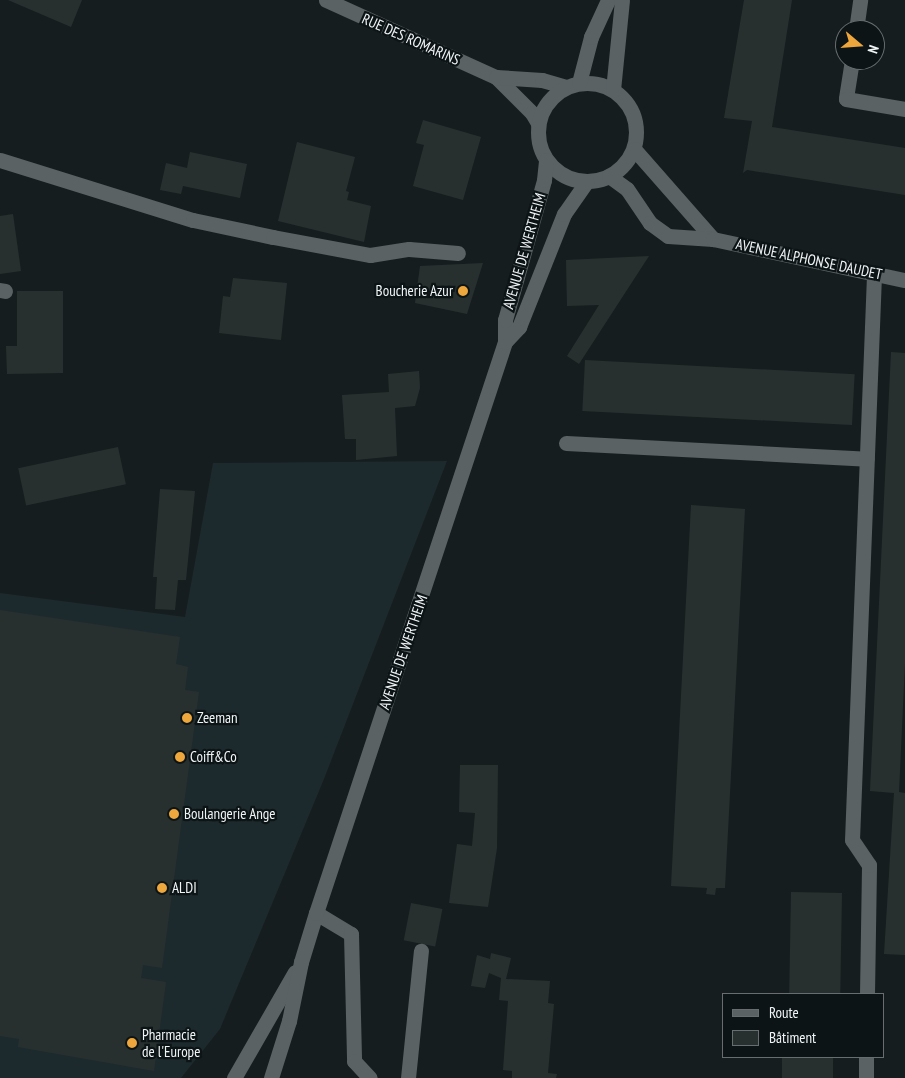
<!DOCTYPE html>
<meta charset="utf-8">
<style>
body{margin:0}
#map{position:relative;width:905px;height:1078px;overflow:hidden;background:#161d1f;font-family:"PT Sans Narrow",sans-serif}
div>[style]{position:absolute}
.built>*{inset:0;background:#1c2a2e}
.building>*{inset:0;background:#28302f;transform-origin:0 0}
.minor>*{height:15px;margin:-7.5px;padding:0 7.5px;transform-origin:7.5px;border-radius:7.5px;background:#5a6264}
.minor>.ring{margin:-7.5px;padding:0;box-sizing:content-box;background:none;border:15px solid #5a6264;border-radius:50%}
.dots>*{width:14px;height:14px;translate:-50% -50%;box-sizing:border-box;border:2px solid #0d1416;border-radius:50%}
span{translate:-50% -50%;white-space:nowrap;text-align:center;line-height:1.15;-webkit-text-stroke:4.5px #0d1416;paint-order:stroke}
.street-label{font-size:15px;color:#f0f5f6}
.poi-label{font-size:15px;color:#f0f5f6}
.right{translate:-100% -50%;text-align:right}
.left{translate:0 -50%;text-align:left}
.legend{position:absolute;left:722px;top:993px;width:162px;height:65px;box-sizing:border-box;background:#0d1416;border:1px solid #686e70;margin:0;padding:6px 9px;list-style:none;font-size:15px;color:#f0f5f6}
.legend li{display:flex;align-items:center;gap:10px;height:25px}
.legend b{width:25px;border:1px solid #686e70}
.north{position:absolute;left:835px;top:20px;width:50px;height:50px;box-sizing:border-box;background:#0d1416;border:1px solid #686e70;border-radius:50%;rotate:108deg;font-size:14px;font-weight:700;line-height:20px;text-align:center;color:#f0f5f6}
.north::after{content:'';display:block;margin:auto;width:18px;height:22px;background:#eea73c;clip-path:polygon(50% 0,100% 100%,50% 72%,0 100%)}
</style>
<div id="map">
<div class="built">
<i style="clip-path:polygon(447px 461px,324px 779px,220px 1029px,181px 1078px,0 1078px,0 593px,185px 617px,213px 463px)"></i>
</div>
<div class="building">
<i style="clip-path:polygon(8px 0,82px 0,71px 27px)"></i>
<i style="clip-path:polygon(744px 0,792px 0,772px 127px,905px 148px,905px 195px,747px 170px,743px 173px,752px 121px,724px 118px)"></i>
<i style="clip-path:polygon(423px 120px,481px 137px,463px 200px,413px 186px,424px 145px,416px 143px)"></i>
<i style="clip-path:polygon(297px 142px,355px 157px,346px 191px,349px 192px,347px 200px,371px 206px,364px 242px,278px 221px)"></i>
<i style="clip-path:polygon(190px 152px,247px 164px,240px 198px,183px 186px,181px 194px,160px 190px,166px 163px,187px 168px)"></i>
<i style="clip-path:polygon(13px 214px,21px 271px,0 274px,0 216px)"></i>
<i style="clip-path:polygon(649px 256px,579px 364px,567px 356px,599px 305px,567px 306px,566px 260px)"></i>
<i style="clip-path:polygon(483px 263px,467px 314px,415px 303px,420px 266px)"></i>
<i style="clip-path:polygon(233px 278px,287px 283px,281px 340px,219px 333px,223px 296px,230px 297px)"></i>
<i style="clip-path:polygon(17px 291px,63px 291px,63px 373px,7px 374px,6px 346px,17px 346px)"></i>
<i style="clip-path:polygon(891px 352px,905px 353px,905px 663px,899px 792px,905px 793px,905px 955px,884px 954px,894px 793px,870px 791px)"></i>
<i style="left:585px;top:360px;width:270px;height:51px;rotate:3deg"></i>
<i style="clip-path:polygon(419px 371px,420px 388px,415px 406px,395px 408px,397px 456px,356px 460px,356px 439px,345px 439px,342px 395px,389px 392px,388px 374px)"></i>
<i style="left:118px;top:447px;width:38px;height:102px;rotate:78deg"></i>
<i style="clip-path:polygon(160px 489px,195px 491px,186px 580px,178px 580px,175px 610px,155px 609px,157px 577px,153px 577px)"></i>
<i style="clip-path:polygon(691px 505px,745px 509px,725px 888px,716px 888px,715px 895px,706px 894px,707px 888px,671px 886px)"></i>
<i style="clip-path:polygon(0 610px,180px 637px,176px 664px,188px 667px,185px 690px,199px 692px,162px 968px,143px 965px,141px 978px,166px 982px,154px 1071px,18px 1047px,19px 1039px,0 1036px)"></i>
<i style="clip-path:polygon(460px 765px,498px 765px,497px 848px,488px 907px,449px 903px,457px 844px,472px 846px,475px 813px,459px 812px)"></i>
<i style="left:791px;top:892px;width:51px;height:102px;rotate:1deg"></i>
<i style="left:411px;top:903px;width:32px;height:38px;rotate:11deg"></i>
<i style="clip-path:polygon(491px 953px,511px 958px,506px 979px,550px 981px,548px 1003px,554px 1004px,548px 1073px,557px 1074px,556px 1078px,512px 1078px,512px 1071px,503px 1070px,508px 1001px,499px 1000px,501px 978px,489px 973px,485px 988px,471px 986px,477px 955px,490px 959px)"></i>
<i style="left:782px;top:1057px;width:51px;height:21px"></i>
</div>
<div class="minor">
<i style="left:326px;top:0;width:187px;rotate:24.4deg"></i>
<i style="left:496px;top:77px;width:51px;rotate:45deg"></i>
<i style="left:532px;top:113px;width:12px;rotate:59deg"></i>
<i style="left:856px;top:30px;width:30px;rotate:-82deg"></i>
<i style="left:852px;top:60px;width:39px;rotate:99deg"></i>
<i style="left:846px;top:99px;width:60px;rotate:9.6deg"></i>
<i style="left:496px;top:77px;width:46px;rotate:3.7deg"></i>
<i style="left:542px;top:80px;width:25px;rotate:16deg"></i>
<i class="ring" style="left:538px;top:83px;width:83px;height:83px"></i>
<i style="left:579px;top:83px;width:48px;rotate:-75.4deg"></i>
<i style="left:591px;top:37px;width:41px;rotate:-65.3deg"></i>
<i style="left:613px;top:90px;width:90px;rotate:-84.3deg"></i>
<i style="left:634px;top:149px;width:120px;rotate:48.7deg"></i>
<i style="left:0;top:160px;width:202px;rotate:17.3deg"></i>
<i style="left:193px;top:220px;width:82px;rotate:12deg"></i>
<i style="left:273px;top:237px;width:99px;rotate:10.5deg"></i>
<i style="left:370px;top:255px;width:39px;rotate:-9deg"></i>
<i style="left:409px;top:249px;width:49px;rotate:4.7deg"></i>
<i style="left:609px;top:176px;width:22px;rotate:36deg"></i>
<i style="left:627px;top:189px;width:41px;rotate:55.9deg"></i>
<i style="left:650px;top:223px;width:22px;rotate:36deg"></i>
<i style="left:668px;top:236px;width:45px;rotate:3.8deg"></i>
<i style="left:713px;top:239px;width:196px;rotate:12.1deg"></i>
<i style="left:0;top:290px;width:5px;rotate:11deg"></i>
<i style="left:505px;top:342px;width:21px;rotate:-47deg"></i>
<i style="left:519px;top:327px;width:122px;rotate:-68.3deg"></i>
<i style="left:564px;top:214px;width:39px;rotate:-55deg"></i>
<i style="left:566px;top:443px;width:301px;rotate:3deg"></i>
<i style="left:316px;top:913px;width:41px;rotate:31deg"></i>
<i style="left:351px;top:934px;width:127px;rotate:88.6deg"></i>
<i style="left:354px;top:1061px;width:23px;rotate:47deg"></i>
<i style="left:867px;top:994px;width:129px;rotate:-89.1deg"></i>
<i style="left:869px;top:865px;width:30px;rotate:-124deg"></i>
<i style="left:852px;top:840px;width:566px;rotate:-87.77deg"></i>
<i style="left:234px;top:1078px;width:122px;rotate:-60.1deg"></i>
<i style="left:271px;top:1078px;width:60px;rotate:-72.5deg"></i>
<i style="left:289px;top:1021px;width:60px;rotate:-78.5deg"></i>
<i style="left:301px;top:962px;width:51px;rotate:-73deg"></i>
<i style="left:316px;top:913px;width:601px;rotate:-71.69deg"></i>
<i style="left:505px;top:342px;width:22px;rotate:-90deg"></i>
<i style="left:505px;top:320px;width:145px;rotate:-74.4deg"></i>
<i style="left:544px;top:180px;width:20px;rotate:-84deg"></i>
<i style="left:408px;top:1078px;width:128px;rotate:-84.2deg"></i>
<i style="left:866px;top:1078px;width:21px;rotate:-90deg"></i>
</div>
<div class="dots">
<i style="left:463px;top:291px;background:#eea73c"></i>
<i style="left:187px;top:718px;background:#eea73c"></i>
<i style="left:180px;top:757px;background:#eea73c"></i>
<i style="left:174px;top:814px;background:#eea73c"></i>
<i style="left:162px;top:888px;background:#eea73c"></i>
<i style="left:132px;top:1043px;background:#eea73c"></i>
</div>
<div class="street-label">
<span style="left:411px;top:39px;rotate:24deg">RUE DES ROMARINS</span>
<span style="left:524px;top:251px;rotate:-74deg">AVENUE DE WERTHEIM</span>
<span style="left:809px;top:259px;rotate:12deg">AVENUE ALPHONSE DAUDET</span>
<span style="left:403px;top:652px;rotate:-71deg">AVENUE DE WERTHEIM</span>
</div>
<div class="poi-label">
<span class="right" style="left:453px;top:291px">Boucherie Azur</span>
<span class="left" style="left:197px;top:718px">Zeeman</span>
<span class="left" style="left:190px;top:757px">Coiff&amp;Co</span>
<span class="left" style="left:184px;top:814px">Boulangerie Ange</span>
<span class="left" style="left:172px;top:888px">ALDI</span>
<span class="left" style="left:142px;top:1043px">Pharmacie<br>de l'Europe</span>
</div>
<ul class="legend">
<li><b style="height:6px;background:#5a6264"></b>Route</li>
<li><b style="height:14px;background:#28302f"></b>Bâtiment</li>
</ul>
<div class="north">N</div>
</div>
